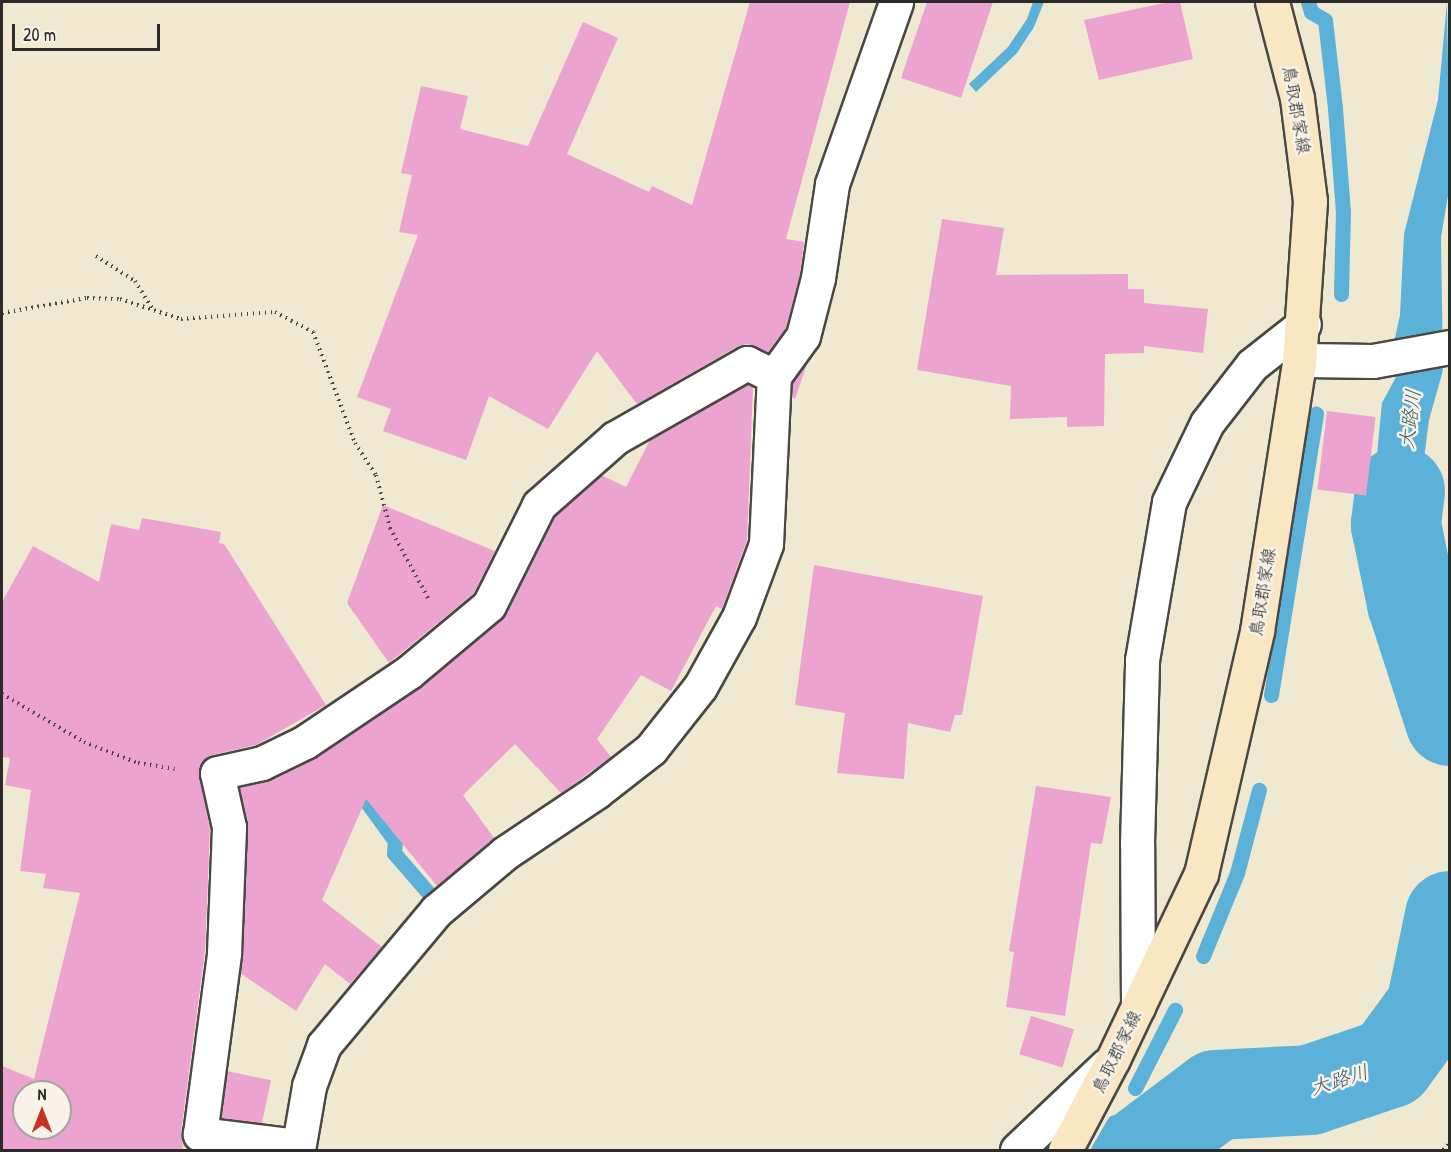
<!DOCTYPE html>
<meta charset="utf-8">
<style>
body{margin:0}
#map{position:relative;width:1451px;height:1152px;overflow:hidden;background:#efe9d1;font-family:"Patrick Hand","Klee One",sans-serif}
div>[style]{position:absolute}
.water>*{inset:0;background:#5cb1d8}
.stream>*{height:15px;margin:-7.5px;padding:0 7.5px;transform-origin:7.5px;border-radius:7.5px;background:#5cb1d8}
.river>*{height:90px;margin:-45px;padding:0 45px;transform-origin:45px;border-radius:45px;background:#5cb1d8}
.building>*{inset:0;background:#eda3d0;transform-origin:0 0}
.path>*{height:4px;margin-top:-2px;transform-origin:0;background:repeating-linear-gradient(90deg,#484844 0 1.5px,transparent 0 6px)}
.roads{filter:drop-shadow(2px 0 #484844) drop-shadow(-2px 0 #484844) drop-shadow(0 2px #484844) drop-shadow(0 -2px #484844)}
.street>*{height:33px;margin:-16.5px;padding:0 16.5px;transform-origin:16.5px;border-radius:16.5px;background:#fff}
.secondary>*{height:33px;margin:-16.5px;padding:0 16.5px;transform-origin:16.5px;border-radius:16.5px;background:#f9e7c3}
span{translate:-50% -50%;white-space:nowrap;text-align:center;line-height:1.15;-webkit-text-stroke:5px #f7f3e8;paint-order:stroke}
.street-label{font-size:18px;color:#2b2b2b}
.water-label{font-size:20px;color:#3c5a68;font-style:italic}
.frame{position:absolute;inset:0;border:3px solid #2b2b2b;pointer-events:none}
.north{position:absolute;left:12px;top:1080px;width:60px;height:60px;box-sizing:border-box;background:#f7f3e8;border:2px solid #a5a39c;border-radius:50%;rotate:0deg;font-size:16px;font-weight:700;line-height:24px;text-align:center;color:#2b2b2b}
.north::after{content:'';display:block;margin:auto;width:21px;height:27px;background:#c8321e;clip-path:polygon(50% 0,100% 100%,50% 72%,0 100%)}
.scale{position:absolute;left:12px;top:24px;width:148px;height:27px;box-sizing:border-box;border:3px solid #2b2b2b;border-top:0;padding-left:8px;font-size:18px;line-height:21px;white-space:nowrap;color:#2b2b2b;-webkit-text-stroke:4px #f7f3e8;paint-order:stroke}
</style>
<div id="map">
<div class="water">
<i style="clip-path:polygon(1033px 2px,1044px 2px,1034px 27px,1017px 53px,976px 92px,969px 84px,1008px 47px,1027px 19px)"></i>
<i style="clip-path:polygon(1447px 2px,1450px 184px,1441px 237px,1443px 370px,1429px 420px,1412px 552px,1427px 603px,1399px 624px,1389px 603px,1375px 548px,1373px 494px,1382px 403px,1396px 377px,1392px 352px,1400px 315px,1404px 234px,1438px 100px)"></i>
</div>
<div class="stream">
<i style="left:1308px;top:2px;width:10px;rotate:73deg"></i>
<i style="left:1311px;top:12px;width:16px;rotate:30deg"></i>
<i style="left:1325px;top:20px;width:89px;rotate:83.5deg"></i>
<i style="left:1335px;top:108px;width:103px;rotate:85.6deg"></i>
<i style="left:1343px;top:211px;width:83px;rotate:91.4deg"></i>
<i style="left:1271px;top:695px;width:285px;rotate:-80.9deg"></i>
<i style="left:350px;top:788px;width:21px;rotate:39deg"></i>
<i style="left:366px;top:801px;width:49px;rotate:54.1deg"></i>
<i style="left:395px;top:841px;width:12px;rotate:95deg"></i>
<i style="left:394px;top:853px;width:58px;rotate:49.2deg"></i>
<i style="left:1203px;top:956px;width:90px;rotate:-67.7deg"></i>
<i style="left:1237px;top:873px;width:86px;rotate:-75.2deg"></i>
<i style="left:1135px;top:1088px;width:88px;rotate:-62.9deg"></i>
<i style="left:1098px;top:1150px;width:32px;rotate:-60deg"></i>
</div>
<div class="river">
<i style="left:1400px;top:491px;width:34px;rotate:97deg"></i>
<i style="left:1396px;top:525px;width:80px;rotate:78.4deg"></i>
<i style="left:1412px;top:603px;width:124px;rotate:72.1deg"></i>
<i style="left:1143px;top:1150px;width:91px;rotate:-37deg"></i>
<i style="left:1216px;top:1095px;width:94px;rotate:-3deg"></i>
<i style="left:1310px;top:1090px;width:84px;rotate:-18.6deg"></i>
<i style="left:1390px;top:1063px;width:69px;rotate:-53.8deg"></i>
<i style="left:1431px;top:1007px;width:93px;rotate:-78.2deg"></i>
</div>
<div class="building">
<i style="clip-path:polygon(750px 2px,850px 2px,786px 239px,804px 242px,800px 274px,786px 328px,768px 352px,747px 344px,738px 346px,637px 404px,597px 351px,548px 429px,489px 396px,466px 460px,383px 431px,391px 409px,357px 397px,418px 235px,399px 232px,412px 175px,401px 173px,421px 86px,468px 96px,460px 129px,528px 146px,583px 22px,618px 38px,567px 154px,649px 192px,652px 186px,692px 205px)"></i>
<i style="clip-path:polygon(927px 2px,993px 2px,961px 98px,901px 78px)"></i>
<i style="clip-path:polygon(1169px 2px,1180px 2px,1193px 59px,1099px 80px,1084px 20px)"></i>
<i style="clip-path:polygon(942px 219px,1004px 228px,996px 275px,1128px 274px,1128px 289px,1144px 289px,1144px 303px,1208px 309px,1203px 353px,1144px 346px,1144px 353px,1105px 354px,1104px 426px,1067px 427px,1067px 417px,1010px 419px,1011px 386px,917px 370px)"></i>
<i style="clip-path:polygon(808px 361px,795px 399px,792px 397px,792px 382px)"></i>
<i style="clip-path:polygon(748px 384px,753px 387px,747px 540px,722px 609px,716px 606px,671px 691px,641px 675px,597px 739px,611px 757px,561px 793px,515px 744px,463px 795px,494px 838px,437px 886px,366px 799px,322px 900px,382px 947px,350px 984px,325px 964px,296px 1011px,240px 973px,248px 828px,239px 787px,270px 780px,313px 759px,421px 686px,506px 614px,554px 517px,601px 475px,626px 487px,650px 440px)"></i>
<i style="left:1327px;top:411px;width:49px;height:79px;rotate:7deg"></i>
<i style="clip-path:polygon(383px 505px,495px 551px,474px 593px,389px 663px,347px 603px)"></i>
<i style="clip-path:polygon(evenodd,142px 518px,221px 532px,219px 543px,224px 544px,326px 705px,256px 745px,212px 755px,199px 767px,210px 829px,205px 951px,181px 1132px,183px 1150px,2px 1150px,2px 1066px,34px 1079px,80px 893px,43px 888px,46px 874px,20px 871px,31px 790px,5px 785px,10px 758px,2px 757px,2px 602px,33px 546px,99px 582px,111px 524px,139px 530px,142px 518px,24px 1092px,60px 1092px,60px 1128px,24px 1128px,24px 1092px)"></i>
<i style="clip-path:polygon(814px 565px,983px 596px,962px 715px,955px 715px,950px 732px,908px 723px,904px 779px,837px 773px,845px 713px,795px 705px)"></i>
<i style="clip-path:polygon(1036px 786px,1111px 797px,1102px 844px,1091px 843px,1065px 1016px,1006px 1007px,1014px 952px,1009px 951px)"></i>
<i style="left:1031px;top:1016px;width:45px;height:40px;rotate:17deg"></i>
<i style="left:227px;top:1071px;width:45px;height:47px;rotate:12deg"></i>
</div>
<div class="path">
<i style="left:96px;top:256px;width:46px;rotate:32.7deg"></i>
<i style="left:135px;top:281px;width:34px;rotate:58deg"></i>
<i style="left:2px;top:313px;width:86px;rotate:-10deg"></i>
<i style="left:87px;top:298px;width:33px;rotate:2deg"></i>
<i style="left:120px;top:299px;width:64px;rotate:18.2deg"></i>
<i style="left:181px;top:319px;width:94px;rotate:-4.3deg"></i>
<i style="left:275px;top:312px;width:43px;rotate:27.8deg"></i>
<i style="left:313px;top:332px;width:119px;rotate:69.3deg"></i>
<i style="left:355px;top:443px;width:38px;rotate:57deg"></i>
<i style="left:376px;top:475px;width:55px;rotate:75.2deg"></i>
<i style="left:390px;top:528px;width:80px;rotate:61.5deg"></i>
<i style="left:2px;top:694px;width:95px;rotate:30.3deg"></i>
<i style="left:84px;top:742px;width:58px;rotate:21.3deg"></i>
<i style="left:138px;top:763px;width:37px;rotate:9deg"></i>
<i style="left:1443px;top:1150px;width:10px;rotate:-45deg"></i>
</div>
<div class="roads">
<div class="street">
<i style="left:1299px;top:363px;width:7px;rotate:-27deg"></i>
<i style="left:1305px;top:360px;width:68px;rotate:0.8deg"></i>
<i style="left:1373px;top:361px;width:78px;rotate:-10.3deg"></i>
<i style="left:1138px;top:1007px;width:164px;rotate:-90.3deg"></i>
<i style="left:1137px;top:843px;width:183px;rotate:-88.4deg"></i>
<i style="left:1142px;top:660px;width:160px;rotate:-80.3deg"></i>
<i style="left:1169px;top:502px;width:88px;rotate:-64.3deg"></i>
<i style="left:1207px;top:423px;width:73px;rotate:-52.2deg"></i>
<i style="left:1252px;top:365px;width:66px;rotate:-38.3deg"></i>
<i style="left:298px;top:1146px;width:99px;rotate:-173deg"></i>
<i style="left:200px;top:1134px;width:183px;rotate:-82.4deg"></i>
<i style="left:224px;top:953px;width:126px;rotate:-87.7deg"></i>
<i style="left:229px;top:827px;width:55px;rotate:-102.5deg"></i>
<i style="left:217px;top:773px;width:46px;rotate:-12.5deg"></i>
<i style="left:262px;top:763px;width:48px;rotate:-26deg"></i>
<i style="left:305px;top:742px;width:125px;rotate:-33.9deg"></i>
<i style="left:409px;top:672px;width:104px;rotate:-39.9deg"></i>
<i style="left:489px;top:605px;width:112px;rotate:-63.4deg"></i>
<i style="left:539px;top:505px;width:101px;rotate:-41.4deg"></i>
<i style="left:615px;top:438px;width:152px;rotate:-29.6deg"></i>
<i style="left:747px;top:363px;width:30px;rotate:26deg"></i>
<i style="left:298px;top:1150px;width:65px;rotate:-80.2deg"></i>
<i style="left:309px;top:1086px;width:44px;rotate:-69.9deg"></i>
<i style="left:324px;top:1045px;width:175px;rotate:-50.1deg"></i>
<i style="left:436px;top:911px;width:90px;rotate:-40deg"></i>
<i style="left:505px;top:853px;width:110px;rotate:-33.8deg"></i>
<i style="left:596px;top:792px;width:70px;rotate:-38deg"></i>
<i style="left:651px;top:749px;width:79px;rotate:-51.7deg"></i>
<i style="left:700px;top:687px;width:80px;rotate:-60.9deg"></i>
<i style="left:739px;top:617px;width:78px;rotate:-69.7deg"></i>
<i style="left:766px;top:544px;width:168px;rotate:-87.3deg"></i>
<i style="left:774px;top:376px;width:49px;rotate:-54.1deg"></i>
<i style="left:803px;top:336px;width:60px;rotate:-75.5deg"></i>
<i style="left:818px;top:278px;width:95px;rotate:-81.5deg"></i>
<i style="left:832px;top:184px;width:193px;rotate:-70.6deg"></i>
<i style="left:1017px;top:1150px;width:124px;rotate:-43.4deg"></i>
</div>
<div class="secondary">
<i style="left:1065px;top:1150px;width:103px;rotate:-62.2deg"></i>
<i style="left:1113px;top:1059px;width:205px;rotate:-64.6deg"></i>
<i style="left:1201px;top:874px;width:249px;rotate:-77deg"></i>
<i style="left:1257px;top:631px;width:271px;rotate:-81.1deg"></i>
<i style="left:1299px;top:363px;width:162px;rotate:-86.1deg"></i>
<i style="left:1310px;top:201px;width:104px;rotate:-97.2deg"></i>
<i style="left:1297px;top:98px;width:99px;rotate:-104.6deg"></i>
</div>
</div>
<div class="street-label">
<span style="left:1296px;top:110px;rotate:80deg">鳥取郡家線</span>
<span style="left:1263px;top:592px;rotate:-81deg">鳥取郡家線</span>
<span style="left:1117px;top:1052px;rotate:-64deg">鳥取郡家線</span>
</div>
<div class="water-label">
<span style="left:1409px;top:419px;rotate:-83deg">大路川</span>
<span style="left:1339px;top:1079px;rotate:-17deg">大路川</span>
</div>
<div class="frame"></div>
<div class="north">N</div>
<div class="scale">20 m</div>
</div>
